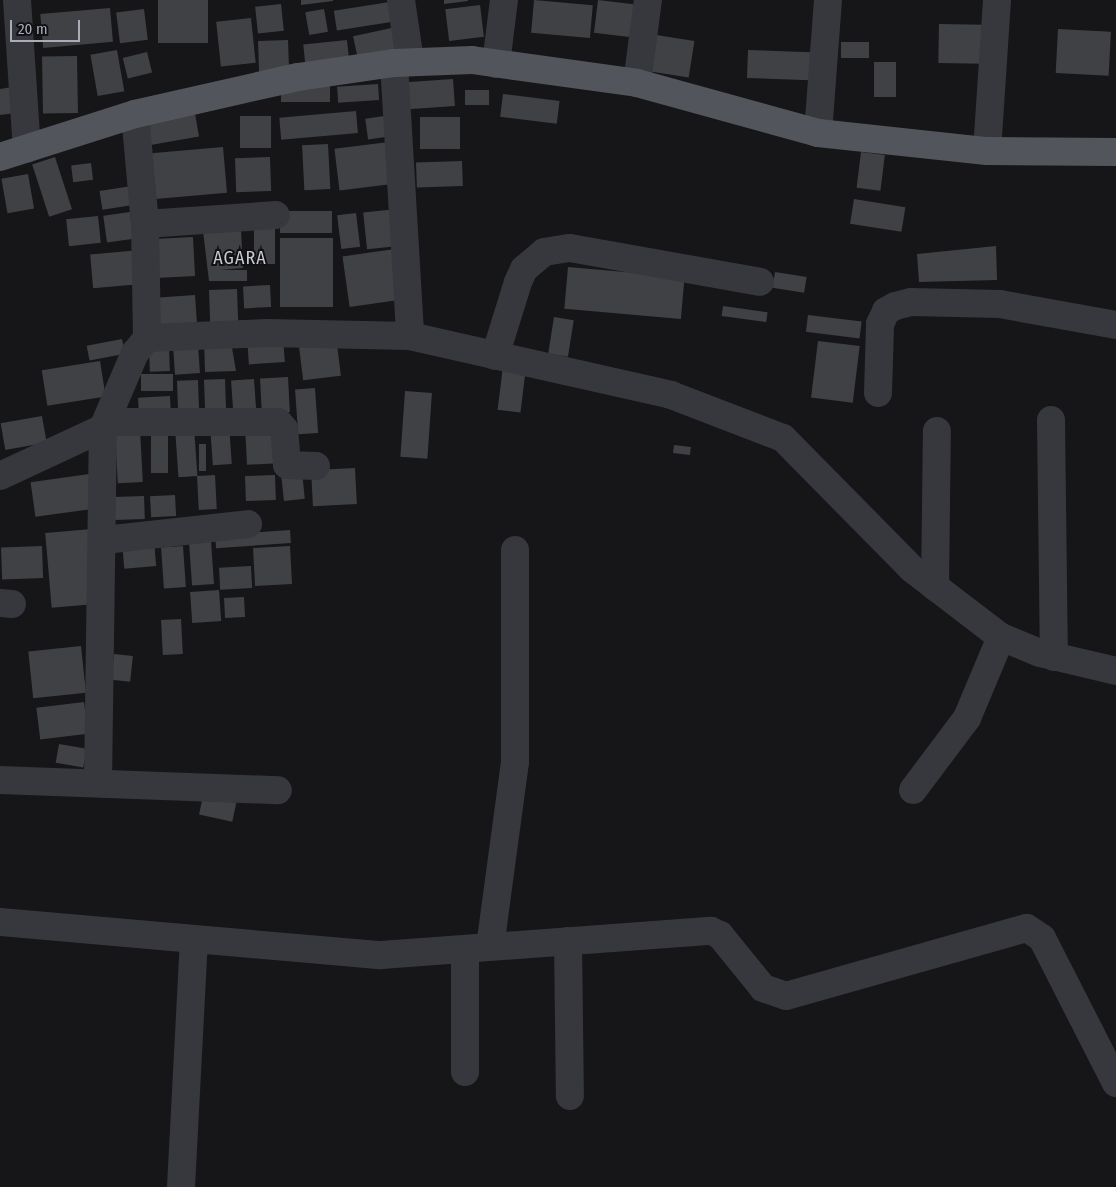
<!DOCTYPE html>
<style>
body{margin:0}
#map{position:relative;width:1116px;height:1187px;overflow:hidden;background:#161618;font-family:"Fira Sans Condensed",sans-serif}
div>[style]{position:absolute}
.building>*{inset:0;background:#404145;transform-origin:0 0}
.minor>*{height:28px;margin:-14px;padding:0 14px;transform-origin:14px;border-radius:14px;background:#37383d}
.major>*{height:28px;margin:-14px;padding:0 14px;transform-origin:14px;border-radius:14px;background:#53555c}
span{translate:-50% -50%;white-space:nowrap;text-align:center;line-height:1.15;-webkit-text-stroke:4px #111113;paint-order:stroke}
.quarter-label{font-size:18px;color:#c9ccd4;letter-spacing:1px}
.scale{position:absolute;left:10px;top:20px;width:70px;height:22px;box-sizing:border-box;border:2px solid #a8adb8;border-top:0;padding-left:6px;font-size:15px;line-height:18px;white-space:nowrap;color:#a8adb8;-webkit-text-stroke:4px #111113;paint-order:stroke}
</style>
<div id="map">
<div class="building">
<i style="left:158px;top:0;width:50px;height:43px"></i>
<i style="clip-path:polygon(301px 0,333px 0,333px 1px,301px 5px)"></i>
<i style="clip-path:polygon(444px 0,468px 0,468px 1px,444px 4px)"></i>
<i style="left:534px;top:0;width:59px;height:33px;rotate:5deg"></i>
<i style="left:598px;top:0;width:42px;height:33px;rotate:7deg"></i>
<i style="left:396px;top:1px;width:20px;height:63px;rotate:81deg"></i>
<i style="left:281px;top:4px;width:27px;height:26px;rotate:84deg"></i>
<i style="left:480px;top:5px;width:32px;height:35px;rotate:83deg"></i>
<i style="left:110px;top:8px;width:34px;height:70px;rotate:85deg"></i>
<i style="left:144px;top:9px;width:31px;height:28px;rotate:83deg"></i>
<i style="left:324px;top:9px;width:23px;height:19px;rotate:80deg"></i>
<i style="left:251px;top:18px;width:45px;height:35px;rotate:84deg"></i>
<i style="left:939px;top:24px;width:45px;height:39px;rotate:1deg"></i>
<i style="left:401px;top:26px;width:30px;height:49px;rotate:78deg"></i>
<i style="left:1058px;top:29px;width:53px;height:44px;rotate:3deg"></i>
<i style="left:650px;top:34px;width:45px;height:37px;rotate:9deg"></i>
<i style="left:288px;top:40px;width:32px;height:30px;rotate:88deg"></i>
<i style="left:347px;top:40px;width:20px;height:44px;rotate:84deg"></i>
<i style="left:841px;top:42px;width:28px;height:16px"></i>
<i style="left:117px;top:50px;width:42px;height:27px;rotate:80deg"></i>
<i style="left:748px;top:50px;width:70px;height:28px;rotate:2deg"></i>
<i style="left:147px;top:52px;width:21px;height:25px;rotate:76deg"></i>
<i style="left:77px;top:56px;width:57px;height:35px;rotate:89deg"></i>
<i style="left:874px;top:62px;width:22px;height:35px"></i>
<i style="left:453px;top:79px;width:27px;height:47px;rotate:86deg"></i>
<i style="left:378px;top:84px;width:16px;height:41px;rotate:86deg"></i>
<i style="left:330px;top:86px;width:16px;height:49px;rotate:90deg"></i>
<i style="clip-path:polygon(12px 87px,16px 113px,0 115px,0 89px)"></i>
<i style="left:465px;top:90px;width:24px;height:15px"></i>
<i style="left:503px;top:94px;width:57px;height:23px;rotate:7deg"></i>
<i style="left:194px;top:108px;width:29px;height:52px;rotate:80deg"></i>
<i style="left:356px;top:111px;width:22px;height:77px;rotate:85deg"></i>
<i style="left:240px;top:116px;width:31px;height:32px"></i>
<i style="left:384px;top:116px;width:21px;height:19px;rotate:82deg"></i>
<i style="left:420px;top:117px;width:40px;height:32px"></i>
<i style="left:389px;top:142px;width:42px;height:55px;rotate:83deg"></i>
<i style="left:328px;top:144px;width:45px;height:26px;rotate:87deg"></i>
<i style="left:223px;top:147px;width:46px;height:75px;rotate:85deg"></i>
<i style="left:861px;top:152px;width:24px;height:36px;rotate:7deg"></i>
<i style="left:55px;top:157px;width:55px;height:24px;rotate:72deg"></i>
<i style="left:270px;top:157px;width:34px;height:35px;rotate:88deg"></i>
<i style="left:462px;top:161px;width:25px;height:46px;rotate:88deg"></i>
<i style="left:91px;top:163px;width:17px;height:20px;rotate:83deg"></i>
<i style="left:28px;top:174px;width:35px;height:27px;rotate:80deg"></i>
<i style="left:138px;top:185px;width:19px;height:39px;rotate:81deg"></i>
<i style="left:854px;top:199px;width:52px;height:25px;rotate:9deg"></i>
<i style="left:397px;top:209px;width:37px;height:34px;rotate:84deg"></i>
<i style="left:280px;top:211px;width:52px;height:22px"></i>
<i style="left:130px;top:212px;width:27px;height:27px;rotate:82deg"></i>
<i style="left:356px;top:213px;width:34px;height:19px;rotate:83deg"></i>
<i style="left:98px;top:216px;width:27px;height:32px;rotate:84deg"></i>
<i style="left:254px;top:224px;width:21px;height:40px"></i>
<i style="clip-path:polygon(241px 230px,243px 268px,220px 270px,247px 270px,247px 281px,209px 281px,203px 231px)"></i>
<i style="left:193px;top:237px;width:39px;height:39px;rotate:87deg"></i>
<i style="left:280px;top:238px;width:53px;height:69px"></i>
<i style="clip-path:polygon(996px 246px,997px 280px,919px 282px,917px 254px)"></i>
<i style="left:395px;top:249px;width:51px;height:53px;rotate:82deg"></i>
<i style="left:141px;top:250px;width:34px;height:51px;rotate:85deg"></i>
<i style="left:568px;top:267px;width:117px;height:42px;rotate:5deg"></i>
<i style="left:775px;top:272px;width:32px;height:16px;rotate:9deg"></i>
<i style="left:270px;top:285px;width:22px;height:27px;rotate:87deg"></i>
<i style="left:237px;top:289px;width:35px;height:28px;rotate:88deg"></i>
<i style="left:195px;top:295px;width:31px;height:40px;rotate:86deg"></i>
<i style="left:723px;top:306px;width:45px;height:10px;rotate:8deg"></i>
<i style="left:808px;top:315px;width:54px;height:17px;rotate:7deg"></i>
<i style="left:554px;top:317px;width:20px;height:37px;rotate:9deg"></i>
<i style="left:283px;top:336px;width:26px;height:36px;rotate:86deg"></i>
<i style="left:336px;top:336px;width:40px;height:38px;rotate:83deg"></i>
<i style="left:122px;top:339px;width:15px;height:36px;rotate:79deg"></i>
<i style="clip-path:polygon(204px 339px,231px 342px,236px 371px,205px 372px)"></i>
<i style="left:818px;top:341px;width:42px;height:57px;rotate:7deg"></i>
<i style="left:198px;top:345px;width:28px;height:25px;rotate:86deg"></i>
<i style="left:169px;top:347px;width:24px;height:20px;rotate:88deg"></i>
<i style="left:100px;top:361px;width:36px;height:59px;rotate:81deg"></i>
<i style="left:503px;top:366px;width:23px;height:44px;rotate:7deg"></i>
<i style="left:173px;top:374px;width:17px;height:32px;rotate:90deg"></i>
<i style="left:288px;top:377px;width:35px;height:28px;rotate:87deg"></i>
<i style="left:225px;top:379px;width:29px;height:21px;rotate:88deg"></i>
<i style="left:254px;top:379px;width:31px;height:23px;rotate:86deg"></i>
<i style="left:198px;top:380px;width:30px;height:21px;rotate:88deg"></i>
<i style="left:315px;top:388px;width:45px;height:20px;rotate:86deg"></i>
<i style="left:405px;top:391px;width:27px;height:66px;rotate:4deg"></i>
<i style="left:170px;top:396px;width:17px;height:32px;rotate:87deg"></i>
<i style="left:42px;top:416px;width:27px;height:42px;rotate:80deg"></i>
<i style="left:229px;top:424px;width:40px;height:19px;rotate:86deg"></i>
<i style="left:281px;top:425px;width:38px;height:36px;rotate:87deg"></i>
<i style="left:194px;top:427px;width:49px;height:19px;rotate:86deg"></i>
<i style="left:151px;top:428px;width:17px;height:45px"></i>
<i style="left:140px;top:429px;width:53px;height:25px;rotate:87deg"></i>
<i style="left:199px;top:444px;width:7px;height:27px"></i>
<i style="left:674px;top:445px;width:17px;height:8px;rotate:7deg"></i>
<i style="left:355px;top:468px;width:36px;height:44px;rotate:87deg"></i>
<i style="left:302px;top:472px;width:27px;height:21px;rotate:84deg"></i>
<i style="left:89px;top:474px;width:35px;height:59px;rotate:82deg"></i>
<i style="left:215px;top:475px;width:34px;height:18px;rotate:87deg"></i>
<i style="left:275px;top:475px;width:25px;height:30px;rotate:88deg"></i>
<i style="left:175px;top:495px;width:21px;height:25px;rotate:87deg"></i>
<i style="left:144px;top:496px;width:23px;height:30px;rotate:88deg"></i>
<i style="left:92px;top:529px;width:75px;height:47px;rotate:85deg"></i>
<i style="left:290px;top:530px;width:13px;height:75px;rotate:86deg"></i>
<i style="left:154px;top:541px;width:25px;height:32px;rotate:85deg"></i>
<i style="left:211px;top:541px;width:43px;height:22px;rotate:86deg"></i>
<i style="left:42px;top:546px;width:32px;height:41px;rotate:88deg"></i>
<i style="left:183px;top:546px;width:41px;height:22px;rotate:86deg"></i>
<i style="left:290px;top:546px;width:38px;height:37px;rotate:87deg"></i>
<i style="left:251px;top:566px;width:22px;height:32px;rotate:87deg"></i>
<i style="left:219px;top:590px;width:31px;height:29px;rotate:86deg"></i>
<i style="left:244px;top:597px;width:20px;height:20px;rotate:87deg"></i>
<i style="left:181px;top:619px;width:35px;height:20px;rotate:87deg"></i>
<i style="left:81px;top:646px;width:47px;height:53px;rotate:84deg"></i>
<i style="left:114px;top:654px;width:19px;height:26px;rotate:6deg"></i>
<i style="left:84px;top:702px;width:32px;height:48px;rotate:83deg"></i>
<i style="left:59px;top:744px;width:28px;height:19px;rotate:10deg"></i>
<i style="left:203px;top:796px;width:34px;height:19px;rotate:12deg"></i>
</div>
<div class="minor">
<i style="left:17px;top:0;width:149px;rotate:86.2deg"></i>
<i style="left:401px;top:0;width:62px;rotate:81.6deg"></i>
<i style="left:394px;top:63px;width:273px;rotate:86.6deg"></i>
<i style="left:496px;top:64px;width:64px;rotate:-82.9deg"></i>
<i style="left:637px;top:83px;width:84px;rotate:-82.5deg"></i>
<i style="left:818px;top:133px;width:133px;rotate:-85.7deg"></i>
<i style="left:987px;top:151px;width:151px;rotate:-86.2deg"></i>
<i style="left:145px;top:224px;width:131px;rotate:-3.9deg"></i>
<i style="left:147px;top:338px;width:121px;rotate:-2.4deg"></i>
<i style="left:268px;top:333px;width:142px;rotate:1.2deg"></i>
<i style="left:410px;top:336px;width:268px;rotate:12.7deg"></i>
<i style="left:671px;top:395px;width:120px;rotate:21deg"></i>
<i style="left:783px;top:438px;width:184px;rotate:45.4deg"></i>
<i style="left:912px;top:569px;width:112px;rotate:37.4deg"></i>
<i style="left:1001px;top:637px;width:42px;rotate:22.3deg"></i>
<i style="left:1040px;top:653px;width:78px;rotate:13.3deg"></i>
<i style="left:495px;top:356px;width:77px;rotate:-72.7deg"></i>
<i style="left:518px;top:282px;width:14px;rotate:-65deg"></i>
<i style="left:524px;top:269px;width:26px;rotate:-40deg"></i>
<i style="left:544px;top:252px;width:26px;rotate:-9deg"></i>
<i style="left:570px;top:248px;width:193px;rotate:10.1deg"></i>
<i style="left:878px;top:393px;width:69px;rotate:-88.3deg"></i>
<i style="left:880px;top:324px;width:14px;rotate:-65deg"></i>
<i style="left:886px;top:311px;width:10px;rotate:-29deg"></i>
<i style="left:895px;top:306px;width:16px;rotate:-14deg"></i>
<i style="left:911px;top:302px;width:89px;rotate:1.3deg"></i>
<i style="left:1000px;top:304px;width:118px;rotate:10.3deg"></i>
<i style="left:1051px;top:420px;width:237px;rotate:89.3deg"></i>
<i style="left:107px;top:422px;width:171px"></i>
<i style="left:278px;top:422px;width:9px;rotate:49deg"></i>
<i style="left:284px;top:429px;width:36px;rotate:85deg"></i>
<i style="left:287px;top:465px;width:29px;rotate:2deg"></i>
<i style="left:0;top:476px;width:114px;rotate:-25deg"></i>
<i style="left:103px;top:428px;width:82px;rotate:-66.9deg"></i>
<i style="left:135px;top:353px;width:19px;rotate:-51deg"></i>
<i style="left:147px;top:338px;width:114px;rotate:-91deg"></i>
<i style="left:145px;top:224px;width:110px;rotate:-95.2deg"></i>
<i style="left:104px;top:540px;width:145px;rotate:-6.3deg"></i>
<i style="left:935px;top:587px;width:156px;rotate:-89.3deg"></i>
<i style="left:0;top:603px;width:12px;rotate:5deg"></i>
<i style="left:0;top:780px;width:278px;rotate:2.1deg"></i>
<i style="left:98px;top:782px;width:354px;rotate:-89.2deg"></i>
<i style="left:913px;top:790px;width:90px;rotate:-53.1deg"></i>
<i style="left:967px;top:718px;width:88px;rotate:-67.2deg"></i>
<i style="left:0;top:922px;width:382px;rotate:5deg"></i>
<i style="left:381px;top:955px;width:331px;rotate:-4.2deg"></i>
<i style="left:711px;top:931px;width:10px;rotate:24deg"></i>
<i style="left:720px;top:935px;width:68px;rotate:50.9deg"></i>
<i style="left:763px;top:988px;width:24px;rotate:19deg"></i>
<i style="left:786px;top:996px;width:250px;rotate:-15.8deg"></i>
<i style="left:1027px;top:928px;width:18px;rotate:34deg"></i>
<i style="left:1042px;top:938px;width:163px;rotate:63deg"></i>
<i style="left:568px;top:941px;width:155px;rotate:89.3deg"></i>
<i style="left:490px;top:947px;width:187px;rotate:-82.3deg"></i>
<i style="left:515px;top:762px;width:212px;rotate:-90deg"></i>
<i style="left:465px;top:949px;width:123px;rotate:90deg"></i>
<i style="left:181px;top:1187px;width:248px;rotate:-87deg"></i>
</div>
<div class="major">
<i style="left:0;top:157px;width:142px;rotate:-17.7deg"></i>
<i style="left:135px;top:114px;width:167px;rotate:-12.8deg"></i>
<i style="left:298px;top:77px;width:97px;rotate:-8.3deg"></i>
<i style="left:394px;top:63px;width:78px;rotate:-2.2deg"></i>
<i style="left:472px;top:60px;width:167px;rotate:7.9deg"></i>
<i style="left:637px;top:83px;width:188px;rotate:15.4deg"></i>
<i style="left:818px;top:133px;width:170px;rotate:6.1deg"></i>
<i style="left:987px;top:151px;width:129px;rotate:0.4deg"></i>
</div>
<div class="quarter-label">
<span style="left:240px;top:258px">AGARA</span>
</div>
<div class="scale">20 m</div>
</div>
